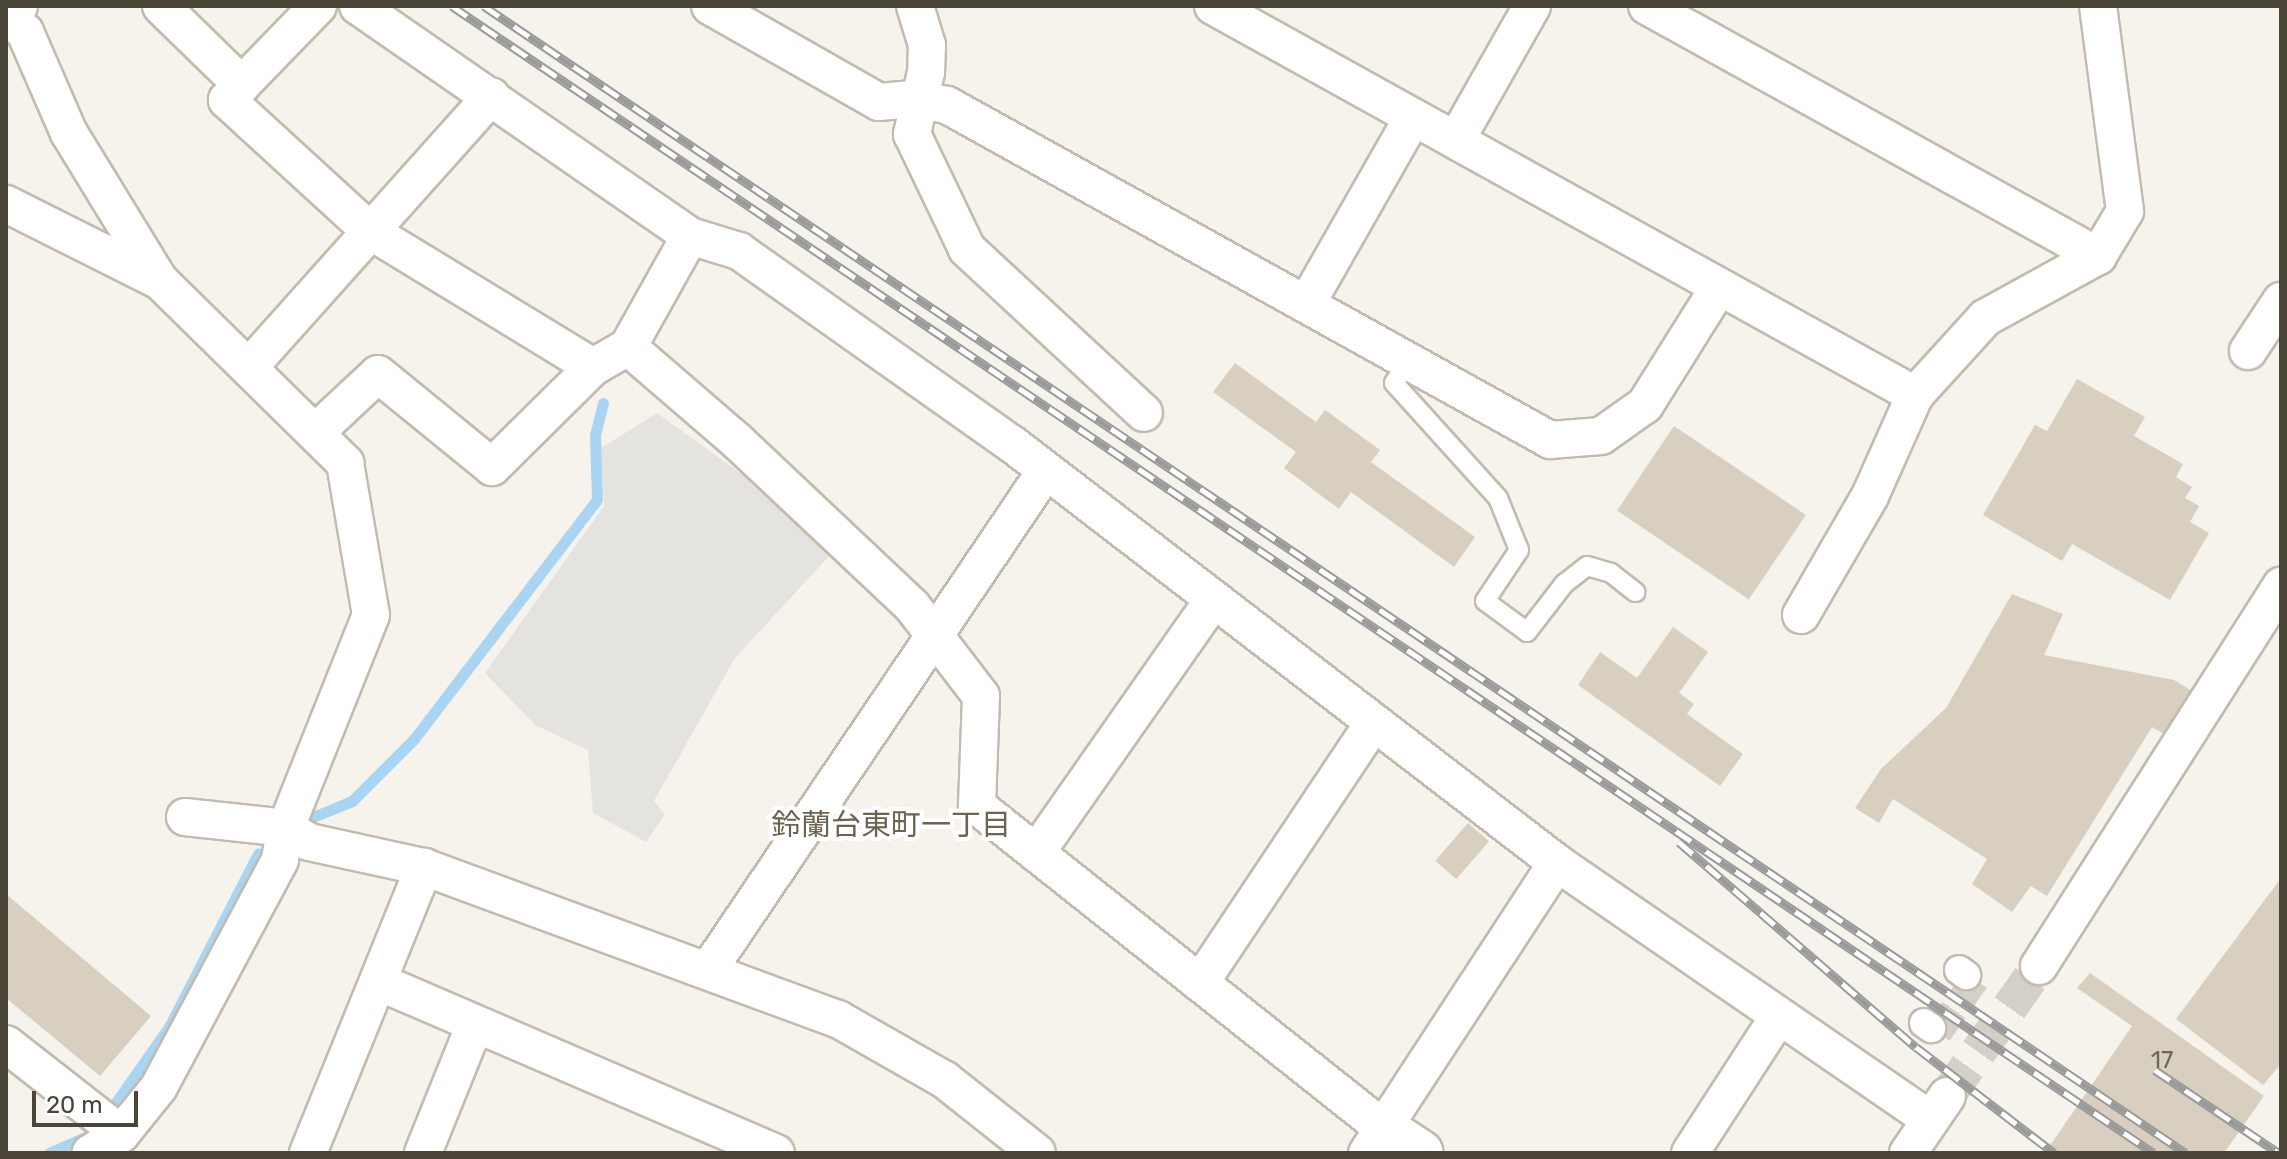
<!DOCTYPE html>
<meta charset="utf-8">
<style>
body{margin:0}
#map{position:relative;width:2287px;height:1159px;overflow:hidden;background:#f6f3ec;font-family:Rubik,"Noto Sans JP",sans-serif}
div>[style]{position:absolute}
.parking>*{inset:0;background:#e5e3e0}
.stream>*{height:11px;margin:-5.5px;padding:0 5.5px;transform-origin:5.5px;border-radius:5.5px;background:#a9d4f2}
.building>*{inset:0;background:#d8cfc1;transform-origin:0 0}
.pedestrian-tunnel>*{height:28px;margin-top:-14px;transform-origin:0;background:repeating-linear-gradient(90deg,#d4d0c8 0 28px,transparent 0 42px)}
.minor-tunnel>*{height:36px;margin-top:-18px;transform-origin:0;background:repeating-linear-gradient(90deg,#d4d0c8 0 36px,transparent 0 54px)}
.roads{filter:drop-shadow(2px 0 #c2bbae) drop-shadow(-2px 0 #c2bbae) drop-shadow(0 2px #c2bbae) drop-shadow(0 -2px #c2bbae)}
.service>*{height:18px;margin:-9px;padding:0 9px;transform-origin:9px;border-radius:9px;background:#fff}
.pedestrian>*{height:28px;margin:-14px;padding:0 14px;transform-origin:14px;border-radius:14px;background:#fff}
.minor>*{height:36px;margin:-18px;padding:0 18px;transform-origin:18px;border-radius:18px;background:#fff}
.tertiary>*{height:44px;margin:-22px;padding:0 22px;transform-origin:22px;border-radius:22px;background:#fff}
.rail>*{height:9px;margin-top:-4.5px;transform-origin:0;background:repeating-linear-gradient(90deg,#fff 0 18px,#9a9a9a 0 36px);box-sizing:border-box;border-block:2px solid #9a9a9a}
span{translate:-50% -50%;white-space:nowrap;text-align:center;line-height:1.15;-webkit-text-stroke:8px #fff;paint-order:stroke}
.number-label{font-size:24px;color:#6e675b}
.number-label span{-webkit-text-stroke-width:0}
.neighbourhood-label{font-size:30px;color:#6e6250}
.frame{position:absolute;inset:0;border:8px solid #4b4439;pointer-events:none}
.scale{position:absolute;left:32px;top:1091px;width:106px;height:36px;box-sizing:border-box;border:4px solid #4b4439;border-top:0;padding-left:10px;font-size:24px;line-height:28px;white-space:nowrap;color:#4b4439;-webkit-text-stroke:6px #fff;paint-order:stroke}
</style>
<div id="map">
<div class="parking">
<i style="clip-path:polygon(657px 413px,747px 478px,832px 553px,735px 658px,654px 801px,665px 814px,646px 842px,593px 813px,588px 750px,535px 725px,485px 673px,604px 506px,601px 448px)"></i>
</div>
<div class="stream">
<i style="left:308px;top:819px;width:48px;rotate:-22.2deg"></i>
<i style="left:352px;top:801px;width:88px;rotate:-45deg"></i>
<i style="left:414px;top:739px;width:301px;rotate:-52.6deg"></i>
<i style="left:597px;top:500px;width:65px;rotate:-91.8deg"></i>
<i style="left:595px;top:435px;width:33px;rotate:-76deg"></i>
<i style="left:105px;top:1118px;width:111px;rotate:-54.9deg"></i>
<i style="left:169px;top:1027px;width:195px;rotate:-62.8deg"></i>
<i style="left:49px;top:1153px;width:47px;rotate:-23.8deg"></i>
</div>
<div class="building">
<i style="clip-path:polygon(1235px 363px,1316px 422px,1325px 410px,1380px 450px,1371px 462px,1475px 537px,1454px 567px,1351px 492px,1339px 509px,1284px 468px,1296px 452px,1213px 392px)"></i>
<i style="clip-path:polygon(2077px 379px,2145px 417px,2134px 436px,2183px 464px,2176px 477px,2192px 487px,2185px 498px,2199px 506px,2190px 522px,2209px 533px,2170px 600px,2072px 544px,2062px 561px,1983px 515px,2035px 425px,2047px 431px)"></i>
<i style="left:1674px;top:426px;width:159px;height:102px;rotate:34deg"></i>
<i style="clip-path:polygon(2012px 594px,2063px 614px,2044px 655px,2174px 680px,2192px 691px,2164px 734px,2152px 727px,2047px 896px,2031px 886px,2012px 912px,1972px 884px,1987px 859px,1893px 799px,1879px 823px,1855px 808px,1881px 769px,1946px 708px)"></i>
<i style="clip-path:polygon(1673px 627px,1708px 652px,1679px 693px,1694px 704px,1687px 714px,1743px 754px,1720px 786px,1578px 685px,1600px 652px,1637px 678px)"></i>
<i style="left:1468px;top:823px;width:28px;height:50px;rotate:41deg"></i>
<i style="clip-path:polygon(2281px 878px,2281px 1064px,2263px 1085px,2176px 1019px)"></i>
<i style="clip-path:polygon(6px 894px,151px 1016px,100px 1076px,6px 998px)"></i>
<i style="clip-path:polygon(2090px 973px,2264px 1096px,2224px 1153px,2045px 1153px,2132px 1026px,2077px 988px)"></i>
</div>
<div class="pedestrian-tunnel">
<i style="left:1924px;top:1023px;width:17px;rotate:36deg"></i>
<i style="left:1938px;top:1033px;width:65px;rotate:-55.1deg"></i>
</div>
<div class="minor-tunnel">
<i style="left:1947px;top:1096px;width:159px;rotate:-54.7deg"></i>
</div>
<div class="roads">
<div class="service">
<i style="left:1408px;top:360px;width:27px;rotate:121deg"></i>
<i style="left:1394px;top:383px;width:155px;rotate:47.9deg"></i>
<i style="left:1498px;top:498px;width:56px;rotate:68deg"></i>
<i style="left:1519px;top:550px;width:61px;rotate:123.7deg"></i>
<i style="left:1485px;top:601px;width:52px;rotate:36.4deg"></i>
<i style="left:1527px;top:632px;width:61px;rotate:-52.4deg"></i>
<i style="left:1564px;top:584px;width:29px;rotate:-38deg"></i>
<i style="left:1587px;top:566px;width:25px;rotate:16deg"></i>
<i style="left:1611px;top:573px;width:31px;rotate:38deg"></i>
</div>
<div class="pedestrian">
<i style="left:1959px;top:970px;width:9px;rotate:36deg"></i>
<i style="left:1924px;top:1023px;width:9px;rotate:36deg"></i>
</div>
<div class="minor">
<i style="left:19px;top:6px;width:17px;rotate:115deg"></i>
<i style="left:12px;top:21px;width:17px;rotate:40deg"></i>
<i style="left:25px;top:32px;width:110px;rotate:66.5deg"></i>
<i style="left:69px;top:133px;width:172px;rotate:58.5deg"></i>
<i style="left:161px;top:6px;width:113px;rotate:44.3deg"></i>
<i style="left:318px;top:6px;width:131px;rotate:134.1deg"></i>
<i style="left:227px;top:100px;width:194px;rotate:42.5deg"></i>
<i style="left:370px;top:231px;width:261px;rotate:31.4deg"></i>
<i style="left:593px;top:367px;width:40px;rotate:-29.7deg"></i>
<i style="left:358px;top:6px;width:404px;rotate:34.7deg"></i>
<i style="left:690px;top:236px;width:51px;rotate:17deg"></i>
<i style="left:739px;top:251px;width:334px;rotate:35.3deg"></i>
<i style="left:1012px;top:444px;width:687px;rotate:37.55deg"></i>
<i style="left:1557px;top:863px;width:452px;rotate:34.5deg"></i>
<i style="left:710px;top:6px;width:194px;rotate:29.6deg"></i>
<i style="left:879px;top:102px;width:37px;rotate:-5deg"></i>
<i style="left:916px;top:99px;width:32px;rotate:11deg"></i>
<i style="left:947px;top:105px;width:690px;rotate:29.05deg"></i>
<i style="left:1550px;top:440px;width:51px;rotate:-4.5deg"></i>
<i style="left:1601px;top:436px;width:54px;rotate:-35.2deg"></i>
<i style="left:1645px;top:405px;width:139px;rotate:-57.9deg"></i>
<i style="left:915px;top:6px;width:41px;rotate:72.9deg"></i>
<i style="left:927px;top:45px;width:27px;rotate:92deg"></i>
<i style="left:926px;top:72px;width:64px;rotate:102.7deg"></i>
<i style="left:912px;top:134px;width:127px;rotate:64.4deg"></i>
<i style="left:967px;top:249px;width:241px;rotate:42.8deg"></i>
<i style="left:1213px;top:6px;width:803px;rotate:28.99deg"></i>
<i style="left:1647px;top:6px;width:516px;rotate:29deg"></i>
<i style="left:1456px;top:140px;width:154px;rotate:-60.4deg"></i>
<i style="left:6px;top:204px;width:172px;rotate:26.6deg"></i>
<i style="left:160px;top:281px;width:260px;rotate:44.5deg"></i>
<i style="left:345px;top:463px;width:154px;rotate:80.3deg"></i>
<i style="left:371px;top:615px;width:229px;rotate:111.8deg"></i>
<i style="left:286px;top:828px;width:33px;rotate:101deg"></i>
<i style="left:280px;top:860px;width:257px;rotate:118.1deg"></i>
<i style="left:159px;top:1087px;width:60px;rotate:129deg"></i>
<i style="left:121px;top:1134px;width:36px;rotate:148deg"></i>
<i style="left:690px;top:236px;width:127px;rotate:119.2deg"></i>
<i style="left:628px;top:347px;width:145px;rotate:40.8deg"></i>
<i style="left:738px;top:442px;width:239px;rotate:43.3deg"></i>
<i style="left:912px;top:606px;width:113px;rotate:52.5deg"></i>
<i style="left:981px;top:696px;width:110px;rotate:92.1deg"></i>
<i style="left:977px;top:806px;width:518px;rotate:38.42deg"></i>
<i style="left:1307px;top:303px;width:214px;rotate:-60.3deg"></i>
<i style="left:2248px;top:351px;width:60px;rotate:-56.6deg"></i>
<i style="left:250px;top:366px;width:362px;rotate:-48.2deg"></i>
<i style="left:317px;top:431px;width:83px;rotate:-43.1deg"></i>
<i style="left:378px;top:374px;width:147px;rotate:39.2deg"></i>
<i style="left:492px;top:467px;width:142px;rotate:-44.7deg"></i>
<i style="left:1801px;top:615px;width:138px;rotate:-59.9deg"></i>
<i style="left:1870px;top:496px;width:111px;rotate:-66deg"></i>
<i style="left:1915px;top:395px;width:104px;rotate:-47.7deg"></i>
<i style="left:1985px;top:318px;width:129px;rotate:-28.8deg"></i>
<i style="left:2098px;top:256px;width:52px;rotate:-59deg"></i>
<i style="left:2125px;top:211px;width:207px;rotate:-97.5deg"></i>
<i style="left:185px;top:817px;width:102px;rotate:6.2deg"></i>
<i style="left:286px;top:828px;width:27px;rotate:31deg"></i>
<i style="left:309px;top:842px;width:118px;rotate:12.3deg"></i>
<i style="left:424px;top:867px;width:441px;rotate:20.2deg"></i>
<i style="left:838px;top:1019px;width:123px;rotate:29.7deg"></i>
<i style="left:945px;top:1080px;width:117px;rotate:38.4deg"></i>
<i style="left:1036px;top:853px;width:307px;rotate:-55deg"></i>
<i style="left:2039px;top:966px;width:451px;rotate:-57.5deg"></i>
<i style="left:709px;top:969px;width:600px;rotate:-55.94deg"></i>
<i style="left:379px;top:982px;width:432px;rotate:23.3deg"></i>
<i style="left:1200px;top:983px;width:310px;rotate:-56.3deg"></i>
<i style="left:6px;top:1044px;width:146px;rotate:38deg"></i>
<i style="left:308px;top:1153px;width:309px;rotate:-67.9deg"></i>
<i style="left:423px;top:1153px;width:139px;rotate:-68deg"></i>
<i style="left:1367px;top:1153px;width:347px;rotate:-56.8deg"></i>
<i style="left:1690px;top:1153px;width:163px;rotate:-57deg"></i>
<i style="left:1908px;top:1153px;width:69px;rotate:-55.6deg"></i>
</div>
<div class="tertiary">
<i style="left:1383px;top:1128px;width:45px;rotate:33.3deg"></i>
</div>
</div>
<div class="rail">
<i style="left:452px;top:6px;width:2052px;rotate:33.98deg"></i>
<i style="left:484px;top:6px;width:2052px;rotate:33.98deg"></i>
<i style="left:1679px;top:842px;width:313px;rotate:40.9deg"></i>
<i style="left:1916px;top:1047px;width:174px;rotate:37.5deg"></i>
<i style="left:2155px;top:1070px;width:149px;rotate:33.8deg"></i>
</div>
<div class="number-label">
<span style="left:2162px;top:1061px">17</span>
</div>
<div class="neighbourhood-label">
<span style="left:891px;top:825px">鈴蘭台東町一丁目</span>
</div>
<div class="frame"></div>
<div class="scale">20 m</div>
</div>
